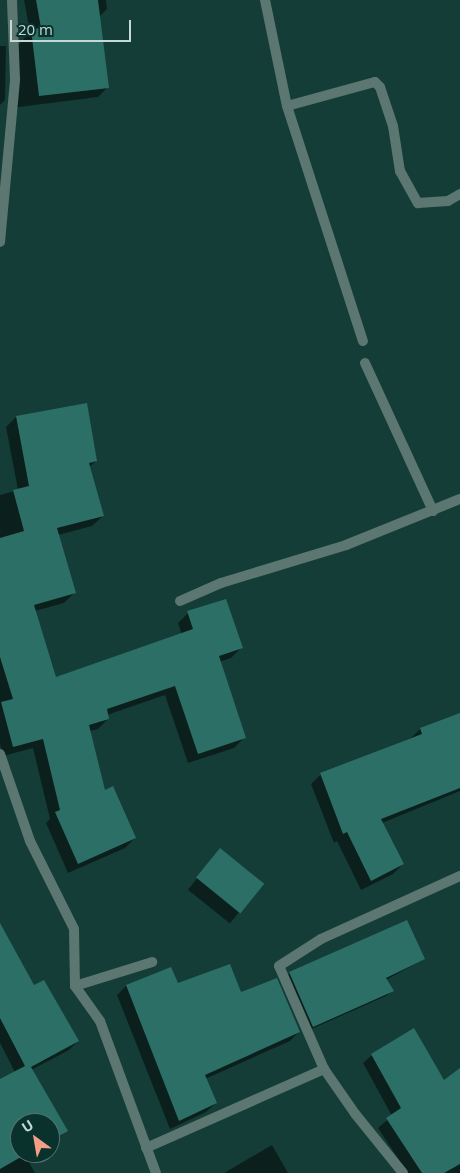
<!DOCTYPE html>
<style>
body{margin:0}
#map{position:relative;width:460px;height:1173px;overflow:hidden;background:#153d37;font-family:"Open Sans",sans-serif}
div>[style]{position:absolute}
.shadow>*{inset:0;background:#0007;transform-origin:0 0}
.building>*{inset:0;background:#2c6f66;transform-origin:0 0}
.minor>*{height:10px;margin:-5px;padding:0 5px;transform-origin:5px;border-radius:5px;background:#5c7672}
span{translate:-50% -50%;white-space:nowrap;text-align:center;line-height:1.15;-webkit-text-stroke:4px #09322d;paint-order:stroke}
.north{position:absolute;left:10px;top:1113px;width:50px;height:50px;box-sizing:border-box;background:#09322d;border:1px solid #547571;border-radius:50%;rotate:328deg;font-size:14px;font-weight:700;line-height:20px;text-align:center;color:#c5d9d6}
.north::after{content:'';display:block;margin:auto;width:18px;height:22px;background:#f49e88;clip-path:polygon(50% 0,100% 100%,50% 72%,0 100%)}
.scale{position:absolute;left:10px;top:20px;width:121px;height:22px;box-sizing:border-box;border:2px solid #c5d9d6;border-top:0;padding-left:6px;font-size:15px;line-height:18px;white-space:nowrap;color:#c5d9d6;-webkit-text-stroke:4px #09322d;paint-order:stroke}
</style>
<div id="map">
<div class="shadow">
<i style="clip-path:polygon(24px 0,106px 0,107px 9px,99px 17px,108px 87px,98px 97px,11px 108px,11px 53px,30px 32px)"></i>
<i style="clip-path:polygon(0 46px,6px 46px,5px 100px,0 105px)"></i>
<i style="clip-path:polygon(86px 405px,96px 461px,89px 467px,103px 516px,92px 526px,58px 535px,74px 593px,64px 603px,35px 611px,55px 679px,182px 635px,178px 623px,188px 613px,241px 648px,231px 658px,219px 662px,244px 738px,234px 748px,188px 763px,165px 695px,107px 715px,108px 719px,98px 729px,90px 731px,104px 791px,135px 838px,125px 848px,68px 873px,46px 823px,50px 819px,33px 748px,3px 756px,0 744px,0 495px,18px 490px,6px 427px,16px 417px)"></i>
<i style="clip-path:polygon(460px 714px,460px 791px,382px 823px,403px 864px,393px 874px,361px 890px,337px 841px,334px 843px,311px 784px,321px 774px,411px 738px,420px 729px)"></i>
<i style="left:220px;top:850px;width:54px;height:51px;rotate:39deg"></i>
<i style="clip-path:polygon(0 939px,33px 987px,78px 1041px,69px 1050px,31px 1070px,66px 1131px,50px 1144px,50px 1123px,20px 1123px,20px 1153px,33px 1153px,26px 1157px,35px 1173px,0 1173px,0 1081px,15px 1072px,0 1043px)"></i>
<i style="clip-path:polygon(424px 959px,386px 980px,392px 991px,386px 996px,307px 1031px,284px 979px,290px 973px)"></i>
<i style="clip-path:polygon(126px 986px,241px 994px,299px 1032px,290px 1041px,205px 1079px,216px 1103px,206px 1112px,170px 1129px,117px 995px)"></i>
<i style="clip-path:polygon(372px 1055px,460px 1090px,460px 1173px,400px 1173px,405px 1169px,378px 1128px,392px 1116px,363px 1063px)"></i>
<i style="clip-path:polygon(272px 1145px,288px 1173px,224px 1173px)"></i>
</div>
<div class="building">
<i style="clip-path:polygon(36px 0,98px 0,109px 88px,39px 96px,31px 29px,41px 28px)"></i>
<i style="clip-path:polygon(87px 403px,97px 461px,89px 463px,104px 516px,57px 528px,76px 593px,34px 605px,56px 677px,193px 629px,187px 611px,226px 599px,243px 648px,219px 656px,246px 738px,198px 754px,175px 686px,107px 709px,109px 719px,89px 725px,105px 790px,113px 786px,136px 838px,78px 864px,55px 812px,60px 810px,43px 739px,13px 747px,1px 702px,13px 699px,0 657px,0 538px,24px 531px,13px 490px,29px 486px,16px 416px)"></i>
<i style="clip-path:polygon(460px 713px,460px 788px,381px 819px,404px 864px,371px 881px,347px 832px,343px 834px,320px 773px,422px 734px,420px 728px)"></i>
<i style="left:220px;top:848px;width:57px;height:38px;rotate:39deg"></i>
<i style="clip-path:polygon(407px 920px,425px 959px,386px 978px,394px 991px,313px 1027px,289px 972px)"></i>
<i style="clip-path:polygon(0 923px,34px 985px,44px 980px,79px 1041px,31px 1067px,68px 1131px,50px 1141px,50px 1123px,20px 1123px,20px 1153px,28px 1153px,0 1169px,0 1079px,25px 1066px,0 1018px)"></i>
<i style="clip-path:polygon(230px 964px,241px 992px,277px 978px,300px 1032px,205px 1075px,217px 1103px,179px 1121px,126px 985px,171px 967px,178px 983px)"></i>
<i style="clip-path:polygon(414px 1028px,444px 1080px,460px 1068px,460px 1164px,444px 1173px,422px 1173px,386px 1118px,401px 1108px,371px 1054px)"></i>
</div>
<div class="minor">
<i style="left:265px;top:0;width:108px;rotate:78.3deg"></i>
<i style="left:287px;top:106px;width:247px;rotate:72.1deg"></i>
<i style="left:287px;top:106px;width:91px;rotate:-15.3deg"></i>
<i style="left:375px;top:82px;width:7px;rotate:45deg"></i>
<i style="left:380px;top:87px;width:41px;rotate:71.6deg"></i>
<i style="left:393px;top:126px;width:46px;rotate:81.2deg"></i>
<i style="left:400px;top:171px;width:37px;rotate:61deg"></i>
<i style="left:418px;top:203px;width:30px;rotate:-4deg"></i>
<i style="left:448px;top:201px;width:14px;rotate:-30deg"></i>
<i style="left:0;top:242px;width:164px;rotate:-84.7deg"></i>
<i style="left:15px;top:79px;width:79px;rotate:-92.2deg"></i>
<i style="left:365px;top:363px;width:163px;rotate:65.3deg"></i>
<i style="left:180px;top:601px;width:45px;rotate:-23.7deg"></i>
<i style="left:221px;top:583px;width:131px;rotate:-16.9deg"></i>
<i style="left:346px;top:545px;width:123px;rotate:-22deg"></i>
<i style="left:0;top:754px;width:92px;rotate:71deg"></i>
<i style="left:30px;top:841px;width:98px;rotate:63.4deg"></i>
<i style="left:74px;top:929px;width:57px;rotate:89deg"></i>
<i style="left:75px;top:986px;width:81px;rotate:-17.3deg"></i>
<i style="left:75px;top:986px;width:43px;rotate:54.5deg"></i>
<i style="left:100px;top:1021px;width:162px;rotate:69.8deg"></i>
<i style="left:146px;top:1148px;width:195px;rotate:-23.9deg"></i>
<i style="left:403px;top:1173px;width:75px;rotate:-129deg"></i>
<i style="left:356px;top:1115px;width:56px;rotate:-124.8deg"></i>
<i style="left:324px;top:1069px;width:112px;rotate:-113.6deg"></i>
<i style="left:279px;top:966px;width:50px;rotate:-32.7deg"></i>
<i style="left:321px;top:939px;width:153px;rotate:-24.4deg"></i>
</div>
<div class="north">U</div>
<div class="scale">20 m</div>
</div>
